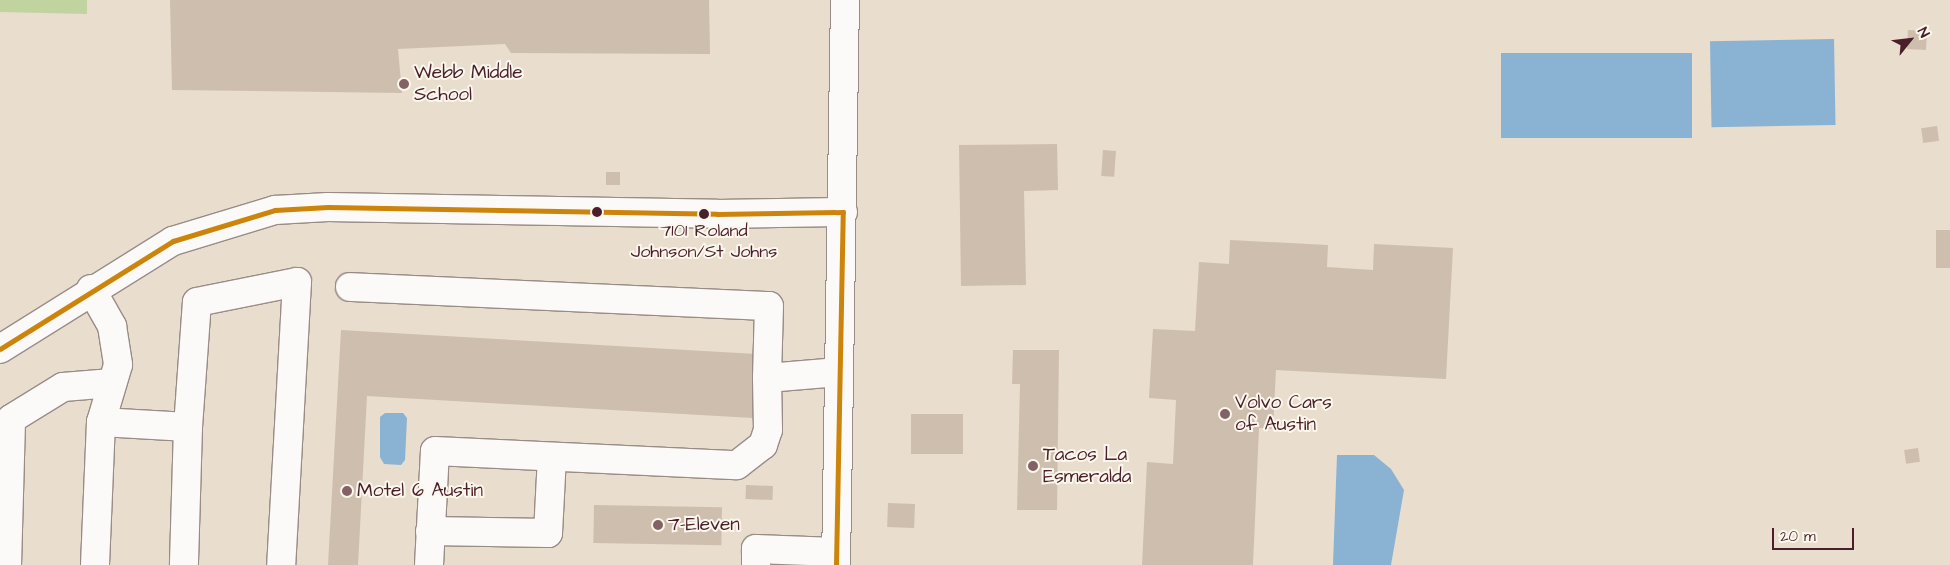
<!DOCTYPE html>
<style>
body{margin:0}
#map{position:relative;width:1950px;height:565px;overflow:hidden;background:#e9ddce;font-family:"Architects Daughter",sans-serif}
div>[style]{position:absolute}
.green>*{inset:0;background:#c1d4a0}
.water>*{inset:0;background:#8ab2d2;transform-origin:0 0}
.building>*{inset:0;background:#cebeae;transform-origin:0 0}
.roads{filter:drop-shadow(1px 0 #998c86) drop-shadow(-1px 0 #998c86) drop-shadow(0 1px #998c86) drop-shadow(0 -1px #998c86)}
.minor>*{height:28px;margin:-14px;padding:0 14px;transform-origin:14px;border-radius:14px;background:#fcfaf8}
.bus-1>*{height:5px;margin:-2.5px;padding:0 2.5px;transform-origin:2.5px;border-radius:2.5px;background:#cc840b}
.dots>*{width:14px;height:14px;translate:-50% -50%;box-sizing:border-box;border:2px solid #fbf7ec;border-radius:50%}
span{translate:-50% -50%;white-space:nowrap;text-align:center;line-height:1.15;-webkit-text-stroke:4px #fbf7ec;paint-order:stroke}
.bus-label{font-size:18px;color:#4a1f2b}
.poi-label{font-size:19px;color:#4a1f2b}
.left{translate:0 -50%;text-align:left}
.north{position:absolute;left:1885px;top:15px;width:50px;height:50px;-webkit-text-stroke:4px #fbf7ec;paint-order:stroke;rotate:61deg;font-size:14px;font-weight:700;line-height:20px;text-align:center;color:#4a1f2b}
.north::after{content:'';display:block;margin:auto;width:18px;height:22px;background:#4a1f2b;clip-path:polygon(50% 0,100% 100%,50% 72%,0 100%)}
.scale{position:absolute;left:1772px;top:528px;width:82px;height:22px;box-sizing:border-box;border:2px solid #4a1f2b;border-top:0;padding-left:6px;font-size:15px;line-height:18px;white-space:nowrap;color:#4a1f2b;-webkit-text-stroke:4px #fbf7ec;paint-order:stroke}
</style>
<div id="map">
<div class="green">
<i style="clip-path:polygon(0 0,87px 0,87px 14px,0 12px)"></i>
</div>
<div class="water">
<i style="left:1834px;top:39px;width:86px;height:124px;rotate:89deg"></i>
<i style="left:1501px;top:53px;width:191px;height:85px"></i>
<i style="clip-path:polygon(385px 413px,403px 413px,407px 418px,405px 460px,401px 465px,384px 464px,380px 457px,380px 417px)"></i>
<i style="clip-path:polygon(1337px 455px,1374px 455px,1391px 469px,1404px 490px,1391px 565px,1333px 565px)"></i>
</div>
<div class="building">
<i style="clip-path:polygon(170px 0,709px 0,710px 54px,511px 53px,505px 44px,398px 49px,402px 93px,172px 90px)"></i>
<i style="left:1908px;top:30px;width:19px;height:19px;rotate:3deg"></i>
<i style="left:1937px;top:126px;width:15px;height:16px;rotate:82deg"></i>
<i style="clip-path:polygon(1057px 144px,1058px 190px,1024px 191px,1026px 285px,961px 286px,959px 145px)"></i>
<i style="left:1103px;top:150px;width:13px;height:26px;rotate:4deg"></i>
<i style="left:606px;top:172px;width:14px;height:13px"></i>
<i style="left:1936px;top:230px;width:14px;height:38px"></i>
<i style="clip-path:polygon(1230px 240px,1328px 245px,1327px 267px,1373px 270px,1374px 244px,1453px 248px,1446px 379px,1276px 370px,1273px 429px,1259px 428px,1253px 565px,1142px 565px,1147px 462px,1173px 464px,1176px 400px,1149px 398px,1153px 329px,1195px 331px,1199px 262px,1229px 264px)"></i>
<i style="clip-path:polygon(341px 330px,756px 354px,753px 418px,367px 396px,358px 565px,328px 565px)"></i>
<i style="clip-path:polygon(1013px 350px,1059px 350px,1057px 510px,1017px 510px,1020px 384px,1012px 384px)"></i>
<i style="left:963px;top:414px;width:40px;height:52px;rotate:90deg"></i>
<i style="left:1918px;top:448px;width:14px;height:14px;rotate:82deg"></i>
<i style="left:746px;top:485px;width:27px;height:14px;rotate:2deg"></i>
<i style="left:888px;top:503px;width:27px;height:24px;rotate:2deg"></i>
<i style="left:594px;top:505px;width:128px;height:38px;rotate:1deg"></i>
</div>
<div class="roads">
<div class="minor">
<i style="left:350px;top:287px;width:419px;rotate:2.6deg"></i>
<i style="left:769px;top:306px;width:72px;rotate:91.6deg"></i>
<i style="left:91px;top:289px;width:43px;rotate:60.4deg"></i>
<i style="left:112px;top:326px;width:39px;rotate:81deg"></i>
<i style="left:118px;top:365px;width:59px;rotate:106.6deg"></i>
<i style="left:101px;top:422px;width:87px;rotate:3.3deg"></i>
<i style="left:188px;top:427px;width:138px;rotate:91.7deg"></i>
<i style="left:0;top:349px;width:204px;rotate:-32deg"></i>
<i style="left:173px;top:241px;width:107px;rotate:-16.9deg"></i>
<i style="left:275px;top:210px;width:53px;rotate:-3.2deg"></i>
<i style="left:328px;top:207px;width:389px;rotate:1deg"></i>
<i style="left:717px;top:214px;width:126px;rotate:-0.9deg"></i>
<i style="left:188px;top:427px;width:125px;rotate:-85.9deg"></i>
<i style="left:197px;top:302px;width:102px;rotate:-11.3deg"></i>
<i style="left:297px;top:282px;width:283px;rotate:93.2deg"></i>
<i style="left:430px;top:531px;width:118px;rotate:1deg"></i>
<i style="left:548px;top:533px;width:76px;rotate:-87deg"></i>
<i style="left:7px;top:565px;width:146px;rotate:-88.4deg"></i>
<i style="left:11px;top:419px;width:61px;rotate:-31.6deg"></i>
<i style="left:63px;top:387px;width:49px;rotate:-4.7deg"></i>
<i style="left:95px;top:565px;width:143px;rotate:-87.6deg"></i>
<i style="left:429px;top:565px;width:114px;rotate:-87deg"></i>
<i style="left:435px;top:451px;width:302px;rotate:2.7deg"></i>
<i style="left:737px;top:465px;width:33px;rotate:-38deg"></i>
<i style="left:763px;top:445px;width:16px;rotate:-72deg"></i>
<i style="left:768px;top:430px;width:52px;rotate:-91.1deg"></i>
<i style="left:767px;top:378px;width:72px;rotate:-4.8deg"></i>
<i style="left:756px;top:565px;width:16px;rotate:-90deg"></i>
<i style="left:756px;top:549px;width:79px;rotate:2.2deg"></i>
<i style="left:836px;top:565px;width:565px;rotate:-89.09deg"></i>
</div>
</div>
<div class="bus-1">
<i style="left:0;top:349px;width:204px;rotate:-32deg"></i>
<i style="left:173px;top:241px;width:107px;rotate:-16.9deg"></i>
<i style="left:275px;top:210px;width:53px;rotate:-3.2deg"></i>
<i style="left:328px;top:207px;width:389px;rotate:1deg"></i>
<i style="left:717px;top:214px;width:126px;rotate:-0.9deg"></i>
<i style="left:836px;top:565px;width:353px;rotate:-88.9deg"></i>
</div>
<div class="dots">
<i style="left:404px;top:84px;background:#826264"></i>
<i style="left:597px;top:212px;background:#4a1f2b"></i>
<i style="left:704px;top:214px;background:#4a1f2b"></i>
<i style="left:1225px;top:414px;background:#826264"></i>
<i style="left:1033px;top:466px;background:#826264"></i>
<i style="left:347px;top:491px;background:#826264"></i>
<i style="left:658px;top:525px;background:#826264"></i>
</div>
<div class="bus-label">
<span style="left:704px;top:242px">7101 Roland<br>Johnson/St Johns</span>
</div>
<div class="poi-label">
<span class="left" style="left:414px;top:84px">Webb Middle<br>School</span>
<span class="left" style="left:1235px;top:414px">Volvo Cars<br>of Austin</span>
<span class="left" style="left:1043px;top:466px">Tacos La<br>Esmeralda</span>
<span class="left" style="left:357px;top:491px">Motel 6 Austin</span>
<span class="left" style="left:668px;top:525px">7-Eleven</span>
</div>
<div class="north">N</div>
<div class="scale">20 m</div>
</div>
